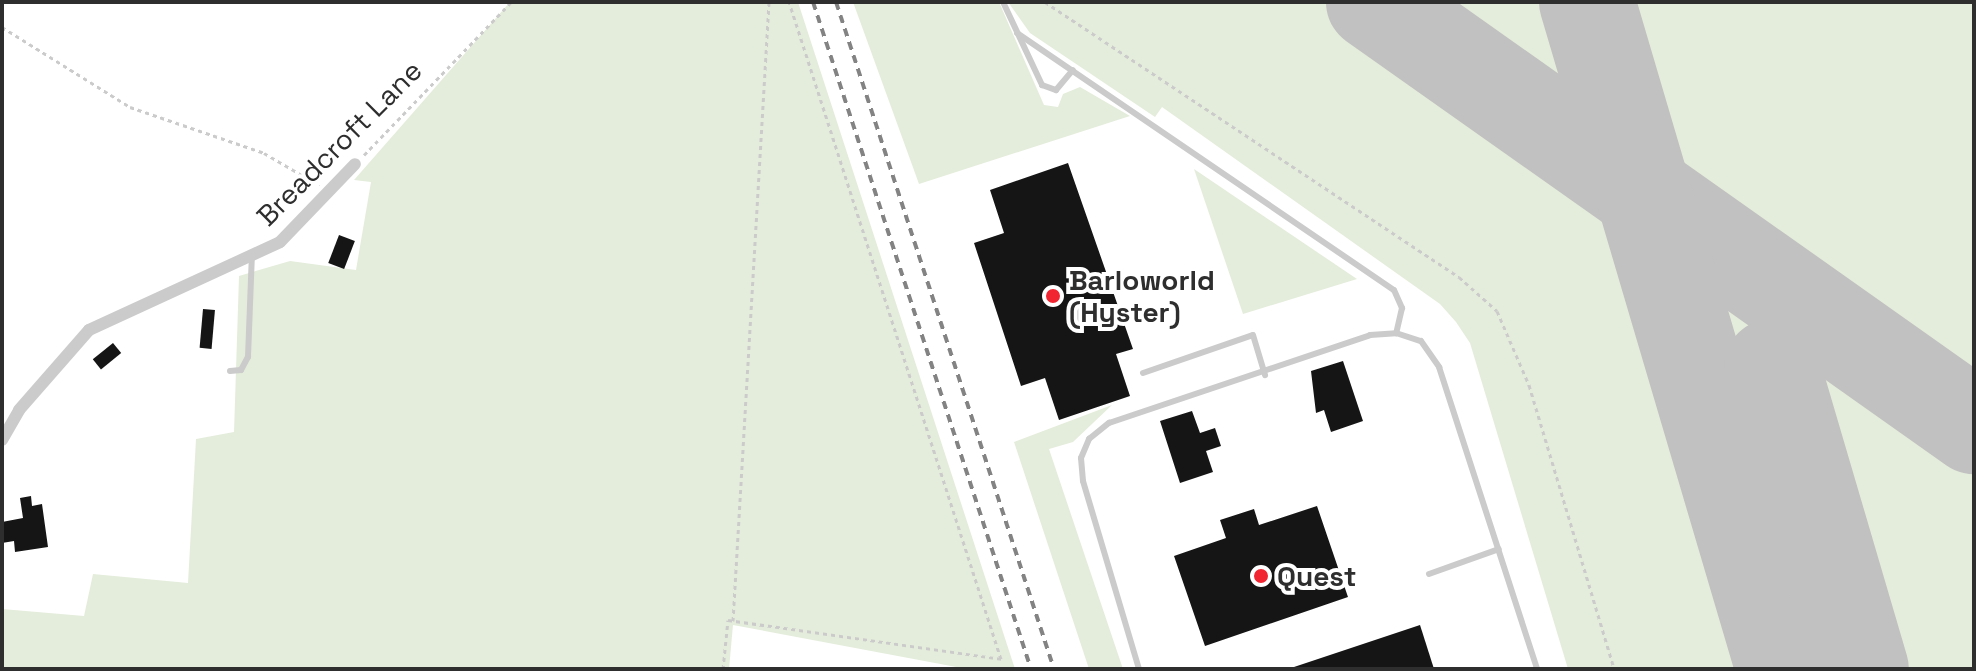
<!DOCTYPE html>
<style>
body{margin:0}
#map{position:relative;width:1976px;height:671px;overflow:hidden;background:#fff;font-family:"Space Grotesk",sans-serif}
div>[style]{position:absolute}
.green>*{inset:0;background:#e4eddb}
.runway>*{height:96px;margin:-48px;padding:0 48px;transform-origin:48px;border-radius:48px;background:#c1c1c1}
.building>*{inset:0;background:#151515;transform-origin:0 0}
.path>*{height:3px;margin-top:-1.5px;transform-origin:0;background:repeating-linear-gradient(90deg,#cbcbcb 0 4px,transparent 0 8px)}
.lane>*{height:6px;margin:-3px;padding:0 3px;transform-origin:3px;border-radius:3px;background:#cbcbcb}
.street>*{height:12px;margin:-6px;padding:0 6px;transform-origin:6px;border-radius:6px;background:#cbcbcb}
.rail>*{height:4px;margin-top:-2px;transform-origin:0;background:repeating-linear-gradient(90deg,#838383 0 8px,transparent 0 14px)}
.dots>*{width:22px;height:22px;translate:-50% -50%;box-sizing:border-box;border:4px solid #fff;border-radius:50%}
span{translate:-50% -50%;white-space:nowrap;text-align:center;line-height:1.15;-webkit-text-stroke:8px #fff;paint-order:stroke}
.street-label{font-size:28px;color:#2e2e2e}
.poi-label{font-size:28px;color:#2e2e2e;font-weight:700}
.left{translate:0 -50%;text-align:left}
.frame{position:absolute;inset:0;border:4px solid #2e2e2e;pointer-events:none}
</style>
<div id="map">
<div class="green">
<i style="clip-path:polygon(510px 2px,798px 2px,1015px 669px,967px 669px,733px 625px,729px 669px,2px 669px,2px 609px,84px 616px,93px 574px,188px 583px,196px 439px,234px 432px,239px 276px,290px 261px,356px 270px,371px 182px,354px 180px)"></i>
<i style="clip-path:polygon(853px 2px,999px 2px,1044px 105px,1058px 107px,1063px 94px,1080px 87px,1130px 116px,919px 184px)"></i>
<i style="clip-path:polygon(1008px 2px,1974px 2px,1974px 669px,1568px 669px,1470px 343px,1456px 322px,1440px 304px,1162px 107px,1155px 117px,1030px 33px)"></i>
<i style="clip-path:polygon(1194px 169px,1357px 279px,1243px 314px)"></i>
<i style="clip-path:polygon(1112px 405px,1073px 442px,1049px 449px,1123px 669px,1089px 669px,1014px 442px)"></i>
</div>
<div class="runway">
<i style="left:1374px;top:2px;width:735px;rotate:35.25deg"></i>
<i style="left:1587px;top:2px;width:695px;rotate:73.55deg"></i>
<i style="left:1772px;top:367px;width:315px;rotate:73.6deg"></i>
</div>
<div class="building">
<i style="clip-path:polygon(1068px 163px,1133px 349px,1116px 354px,1130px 396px,1059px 420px,1045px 378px,1021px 386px,974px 243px,1004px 233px,990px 190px)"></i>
<i style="left:339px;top:235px;width:17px;height:30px;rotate:21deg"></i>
<i style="left:203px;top:309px;width:12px;height:39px;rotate:5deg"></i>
<i style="left:113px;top:343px;width:13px;height:26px;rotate:51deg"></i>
<i style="clip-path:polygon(1343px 361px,1363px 421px,1331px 432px,1324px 410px,1316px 413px,1311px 371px)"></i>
<i style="clip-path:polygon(1192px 411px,1200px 433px,1215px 428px,1221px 446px,1206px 451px,1213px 472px,1180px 483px,1160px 421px)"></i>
<i style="clip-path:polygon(31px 496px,32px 506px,42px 504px,48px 547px,15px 552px,14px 541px,2px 543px,2px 522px,23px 518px,20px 498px)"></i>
<i style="clip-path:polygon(1317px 506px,1348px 597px,1205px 646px,1174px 556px,1226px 538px,1220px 520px,1254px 509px,1259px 525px)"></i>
<i style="clip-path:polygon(1420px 625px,1434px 669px,1294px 669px,1294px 667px)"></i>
</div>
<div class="path">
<i style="left:1045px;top:2px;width:497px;rotate:33.6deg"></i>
<i style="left:1459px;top:277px;width:51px;rotate:41.8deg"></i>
<i style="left:1497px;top:311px;width:81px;rotate:66.6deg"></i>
<i style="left:1529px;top:385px;width:296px;rotate:73.3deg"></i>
<i style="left:2px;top:27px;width:151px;rotate:32deg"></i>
<i style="left:130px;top:107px;width:142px;rotate:18.9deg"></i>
<i style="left:264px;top:153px;width:64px;rotate:30.2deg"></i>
<i style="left:364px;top:155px;width:212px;rotate:-46.1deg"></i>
<i style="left:733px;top:621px;width:620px;rotate:-86.67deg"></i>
<i style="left:723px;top:669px;width:49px;rotate:-84.2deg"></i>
<i style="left:728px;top:620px;width:276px;rotate:8.1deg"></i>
<i style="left:1001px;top:659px;width:690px;rotate:-107.88deg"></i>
</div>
<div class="lane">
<i style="left:1003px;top:2px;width:92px;rotate:64.8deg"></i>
<i style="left:1042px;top:85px;width:15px;rotate:20deg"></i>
<i style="left:1056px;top:90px;width:26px;rotate:-50deg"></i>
<i style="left:1017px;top:33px;width:456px;rotate:34.3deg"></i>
<i style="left:1394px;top:290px;width:20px;rotate:66deg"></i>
<i style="left:1402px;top:308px;width:26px;rotate:103deg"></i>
<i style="left:230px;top:371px;width:11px;rotate:-5deg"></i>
<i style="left:241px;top:370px;width:15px;rotate:-62deg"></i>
<i style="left:248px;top:357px;width:102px;rotate:-87.8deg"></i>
<i style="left:1143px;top:373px;width:116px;rotate:-19.1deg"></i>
<i style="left:1253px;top:335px;width:42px;rotate:73.3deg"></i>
<i style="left:1429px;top:574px;width:74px;rotate:-19.7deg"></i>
<i style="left:1139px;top:669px;width:196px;rotate:-106.6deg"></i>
<i style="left:1083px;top:481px;width:23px;rotate:-95deg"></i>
<i style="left:1081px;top:458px;width:21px;rotate:-67deg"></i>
<i style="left:1089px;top:439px;width:26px;rotate:-39deg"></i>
<i style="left:1109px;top:423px;width:275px;rotate:-18.6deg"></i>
<i style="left:1370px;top:335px;width:26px;rotate:-4deg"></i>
<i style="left:1396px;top:333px;width:26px;rotate:18deg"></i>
<i style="left:1421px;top:341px;width:32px;rotate:55deg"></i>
<i style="left:1439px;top:367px;width:318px;rotate:72deg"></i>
</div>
<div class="street">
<i style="left:2px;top:440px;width:34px;rotate:-60deg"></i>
<i style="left:19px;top:410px;width:106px;rotate:-48.8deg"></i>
<i style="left:89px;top:330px;width:210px;rotate:-24.7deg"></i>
<i style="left:280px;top:242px;width:108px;rotate:-46.1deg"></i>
</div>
<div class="rail">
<i style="left:813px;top:2px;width:702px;rotate:71.9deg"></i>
<i style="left:836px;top:2px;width:702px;rotate:71.9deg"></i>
</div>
<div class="dots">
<i style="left:1053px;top:296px;background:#f12532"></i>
<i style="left:1261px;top:576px;background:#f12532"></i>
</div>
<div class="street-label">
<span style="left:339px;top:143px;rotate:-45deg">Breadcroft Lane</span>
</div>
<div class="poi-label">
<span class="left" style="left:1069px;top:296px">Barloworld<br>(Hyster)</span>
<span class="left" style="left:1277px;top:576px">Quest</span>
</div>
<div class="frame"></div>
</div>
